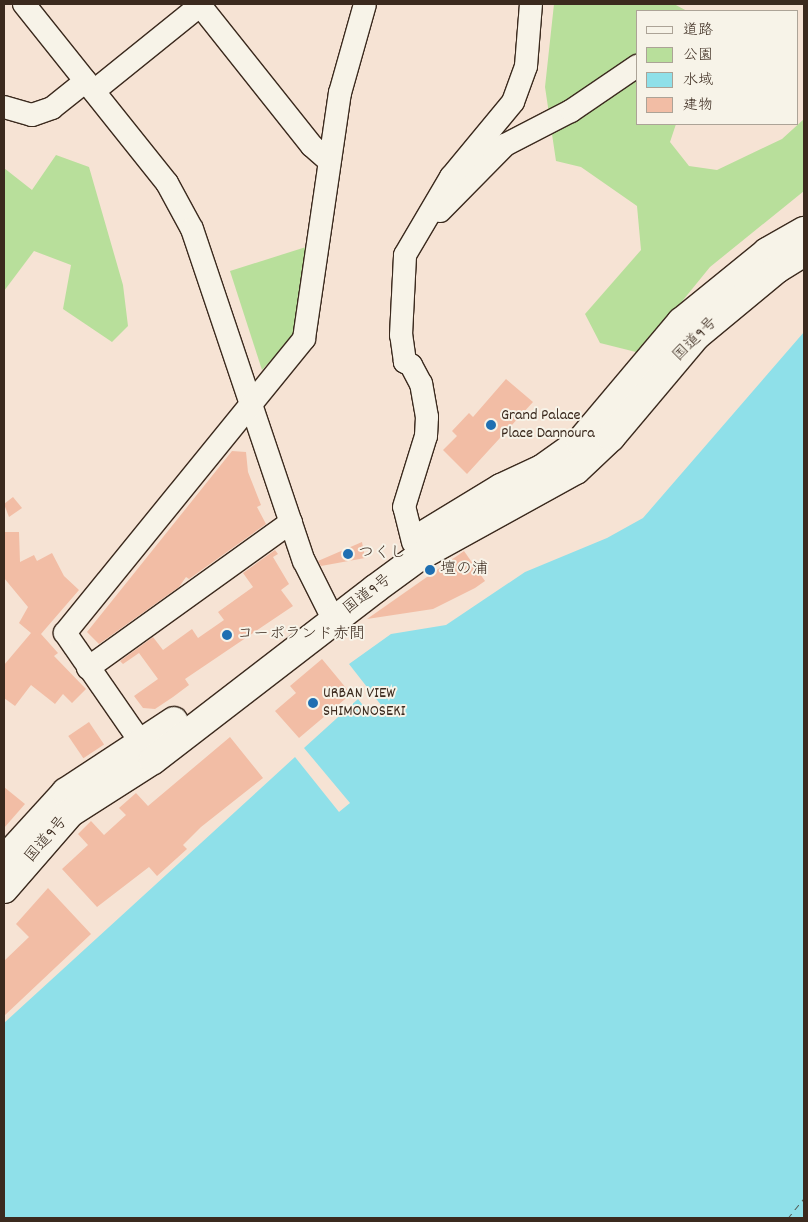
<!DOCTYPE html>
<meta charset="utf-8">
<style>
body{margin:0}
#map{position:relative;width:808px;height:1222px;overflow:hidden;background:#f6e3d4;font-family:Dekko,"Klee One",sans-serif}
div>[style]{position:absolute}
.green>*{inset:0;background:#b8df9b}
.water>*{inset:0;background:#8fe0e9}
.ferry>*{height:1px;margin-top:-0.5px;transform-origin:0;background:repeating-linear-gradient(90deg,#505851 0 6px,transparent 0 11px)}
.building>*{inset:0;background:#f2bda5;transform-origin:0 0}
.roads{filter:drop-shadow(1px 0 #3b2a1e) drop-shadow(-1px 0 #3b2a1e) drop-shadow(0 1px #3b2a1e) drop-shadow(0 -1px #3b2a1e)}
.minor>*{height:22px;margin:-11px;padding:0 11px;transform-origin:11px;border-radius:11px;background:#f7f3e8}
.highway>*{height:28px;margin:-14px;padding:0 14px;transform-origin:14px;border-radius:14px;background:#f7f3e8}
.dots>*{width:14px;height:14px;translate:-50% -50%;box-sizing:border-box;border:2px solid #f7f3e8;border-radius:50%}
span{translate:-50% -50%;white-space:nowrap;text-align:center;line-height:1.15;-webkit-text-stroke:4px #f7f3e8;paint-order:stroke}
.street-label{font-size:16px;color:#3b2a1e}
.poi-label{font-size:16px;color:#3b2a1e}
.left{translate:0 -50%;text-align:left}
.frame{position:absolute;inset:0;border:5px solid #3b2a1e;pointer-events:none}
.legend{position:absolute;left:636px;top:10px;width:162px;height:115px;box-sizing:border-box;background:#f7f3e8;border:1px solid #aca397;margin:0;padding:6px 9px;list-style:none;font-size:15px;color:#3b2a1e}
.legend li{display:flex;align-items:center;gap:10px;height:25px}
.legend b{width:25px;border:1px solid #aca397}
</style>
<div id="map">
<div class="green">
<i style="clip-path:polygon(554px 4px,674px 4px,687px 11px,637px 11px,637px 124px,676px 124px,670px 142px,689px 166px,717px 170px,782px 139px,804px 119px,804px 191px,710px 267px,640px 353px,600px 343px,585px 314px,641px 250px,637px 206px,581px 167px,556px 161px,545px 87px)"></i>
<i style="clip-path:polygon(56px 155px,89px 167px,123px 285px,128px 326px,112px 342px,63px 309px,71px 265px,34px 251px,4px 291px,4px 168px,32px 190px)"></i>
<i style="clip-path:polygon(306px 247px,293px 336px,262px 370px,230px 271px)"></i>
</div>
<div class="water">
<i style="clip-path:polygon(804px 332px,804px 1218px,4px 1218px,4px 1023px,295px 757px,339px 812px,350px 803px,304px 748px,358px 699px,370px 714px,381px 705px,349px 664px,391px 634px,446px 625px,525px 572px,607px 538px,643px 518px)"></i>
</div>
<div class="ferry">
<i style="left:788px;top:1218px;width:26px;rotate:-51deg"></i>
</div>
<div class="building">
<i style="clip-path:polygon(506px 379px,533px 402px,467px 474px,443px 450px,457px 436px,452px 431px,469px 413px,473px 417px)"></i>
<i style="clip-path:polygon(232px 451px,246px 452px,248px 472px,261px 505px,257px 507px,266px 524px,189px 579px,186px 577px,179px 587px,99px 644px,87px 632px)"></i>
<i style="clip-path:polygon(13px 497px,22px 508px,9px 517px,4px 504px)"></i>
<i style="clip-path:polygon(4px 532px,19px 532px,20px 562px,34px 555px,37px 561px,52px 553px,64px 576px,79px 590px,41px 634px,58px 653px,54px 656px,86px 689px,72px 703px,63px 694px,55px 704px,31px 685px,15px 706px,4px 698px,4px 665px,31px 633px,19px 623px,28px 607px,4px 578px)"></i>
<i style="clip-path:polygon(362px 542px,365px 558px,321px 566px,318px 561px)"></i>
<i style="clip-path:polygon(275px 550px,278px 554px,273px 557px,289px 584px,281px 590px,293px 606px,185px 679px,189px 685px,173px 697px,155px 709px,143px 708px,134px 696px,158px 679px,139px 653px,123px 664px,120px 661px,153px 637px,163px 650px,192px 629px,198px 638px,224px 620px,218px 612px,253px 587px,243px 573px)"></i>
<i style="clip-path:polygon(464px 551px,485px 581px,475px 588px,433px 609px,367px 619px)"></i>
<i style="clip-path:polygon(322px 659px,351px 694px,299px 738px,275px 711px,296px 693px,290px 686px)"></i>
<i style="left:89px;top:722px;width:27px;height:25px;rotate:56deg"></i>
<i style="clip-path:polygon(230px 737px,263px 778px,201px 827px,183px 845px,187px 849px,157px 876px,149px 867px,97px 907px,62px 869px,88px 845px,78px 834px,91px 821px,104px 835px,126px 815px,119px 808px,136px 793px,148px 806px)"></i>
<i style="clip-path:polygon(4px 787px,25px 804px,4px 828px)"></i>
<i style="clip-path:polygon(48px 888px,91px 934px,4px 1016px,4px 961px,29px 937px,16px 924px)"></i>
</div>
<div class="roads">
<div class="minor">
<i style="left:24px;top:4px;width:229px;rotate:51.4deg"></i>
<i style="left:167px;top:183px;width:52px;rotate:61.5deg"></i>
<i style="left:192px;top:229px;width:350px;rotate:71.4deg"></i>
<i style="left:304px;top:561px;width:67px;rotate:63.4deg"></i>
<i style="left:199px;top:4px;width:181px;rotate:51.5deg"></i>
<i style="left:312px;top:146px;width:23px;rotate:41deg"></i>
<i style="left:94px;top:91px;width:139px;rotate:-38.9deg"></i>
<i style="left:4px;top:107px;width:29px;rotate:16deg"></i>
<i style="left:32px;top:115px;width:21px;rotate:-19deg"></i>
<i style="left:52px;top:108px;width:43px;rotate:-38.5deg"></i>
<i style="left:440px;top:211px;width:93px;rotate:-45.4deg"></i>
<i style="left:505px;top:145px;width:74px;rotate:-27.3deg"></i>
<i style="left:571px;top:111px;width:80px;rotate:-34.3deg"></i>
<i style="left:413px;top:542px;width:36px;rotate:-104deg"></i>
<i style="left:404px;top:507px;width:74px;rotate:-72.8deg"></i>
<i style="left:426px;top:436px;width:19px;rotate:-87deg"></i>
<i style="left:427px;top:417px;width:34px;rotate:-100deg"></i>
<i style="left:421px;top:384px;width:21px;rotate:-118deg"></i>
<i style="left:411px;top:365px;width:7px;rotate:-153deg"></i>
<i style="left:405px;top:362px;width:27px;rotate:-98deg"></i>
<i style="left:401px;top:335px;width:80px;rotate:-87.1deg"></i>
<i style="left:405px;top:255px;width:91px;rotate:-59.5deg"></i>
<i style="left:451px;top:177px;width:97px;rotate:-50.4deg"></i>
<i style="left:513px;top:102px;width:38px;rotate:-70deg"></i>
<i style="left:526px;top:66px;width:62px;rotate:-85.4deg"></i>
<i style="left:88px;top:668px;width:250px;rotate:-35.7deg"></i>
<i style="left:151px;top:757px;width:151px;rotate:-124.7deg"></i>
<i style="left:65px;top:633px;width:379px;rotate:-50.9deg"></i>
<i style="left:304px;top:339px;width:249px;rotate:-81.7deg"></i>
<i style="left:340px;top:93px;width:92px;rotate:-74.3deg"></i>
</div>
<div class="highway">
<i style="left:427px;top:533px;width:87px;rotate:-31.3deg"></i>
<i style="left:501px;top:488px;width:45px;rotate:-24.9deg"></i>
<i style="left:542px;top:469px;width:47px;rotate:-35.4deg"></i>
<i style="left:580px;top:442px;width:157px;rotate:-49.9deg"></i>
<i style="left:681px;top:322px;width:111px;rotate:-39.1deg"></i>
<i style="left:767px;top:252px;width:43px;rotate:-29.6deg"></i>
<i style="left:4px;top:860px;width:92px;rotate:-47.6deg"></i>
<i style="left:66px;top:792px;width:129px;rotate:-33.3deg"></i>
<i style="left:4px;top:889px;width:101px;rotate:-49deg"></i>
<i style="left:70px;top:813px;width:98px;rotate:-32.6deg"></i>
<i style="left:153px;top:760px;width:280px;rotate:-37.6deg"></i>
<i style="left:375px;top:589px;width:56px;rotate:-36.3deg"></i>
<i style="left:420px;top:556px;width:178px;rotate:-28.9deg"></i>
<i style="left:576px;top:470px;width:48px;rotate:-43.3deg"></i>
<i style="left:611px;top:437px;width:132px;rotate:-49.9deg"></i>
<i style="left:696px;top:336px;width:105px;rotate:-39.6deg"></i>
<i style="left:777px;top:269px;width:32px;rotate:-32deg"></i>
</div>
</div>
<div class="dots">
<i style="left:491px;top:425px;background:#1f6fb2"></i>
<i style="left:348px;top:554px;background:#1f6fb2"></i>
<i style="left:430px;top:570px;background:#1f6fb2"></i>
<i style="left:227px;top:635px;background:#1f6fb2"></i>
<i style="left:313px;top:703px;background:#1f6fb2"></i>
</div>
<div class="street-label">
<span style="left:696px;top:340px;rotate:-45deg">国道9号</span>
<span style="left:368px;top:595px;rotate:-37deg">国道9号</span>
<span style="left:47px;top:840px;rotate:-49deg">国道9号</span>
</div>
<div class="poi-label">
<span class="left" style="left:501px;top:425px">Grand Palace<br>Place Dannoura</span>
<span class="left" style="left:358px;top:554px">つくし</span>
<span class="left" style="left:440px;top:570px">壇の浦</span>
<span class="left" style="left:237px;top:635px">コーポランド赤間</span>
<span class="left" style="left:323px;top:703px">URBAN VIEW<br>SHIMONOSEKI</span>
</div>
<div class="frame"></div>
<ul class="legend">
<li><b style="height:6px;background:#f7f3e8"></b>道路</li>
<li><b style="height:14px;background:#b8df9b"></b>公園</li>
<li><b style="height:14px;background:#8fe0e9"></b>水域</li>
<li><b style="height:14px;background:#f2bda5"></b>建物</li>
</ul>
</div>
